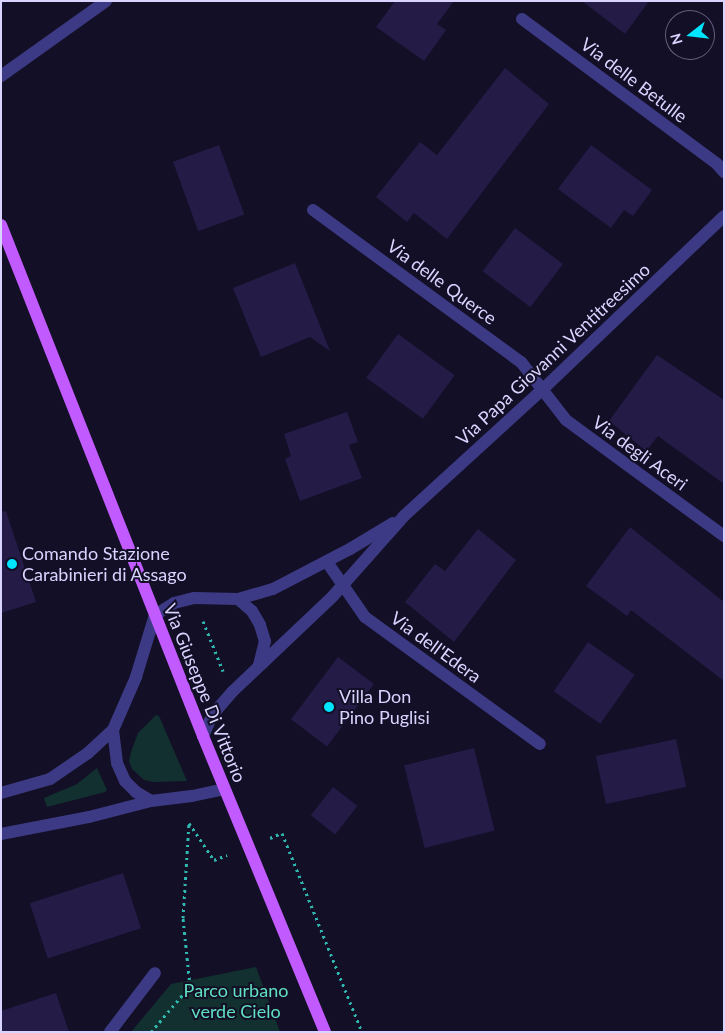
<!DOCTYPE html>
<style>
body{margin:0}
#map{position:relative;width:725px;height:1033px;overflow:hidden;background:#130f26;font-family:Lato,sans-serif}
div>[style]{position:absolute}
.green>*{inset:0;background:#12302f}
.building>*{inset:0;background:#241b47;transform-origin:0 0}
.path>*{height:3px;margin-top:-1.5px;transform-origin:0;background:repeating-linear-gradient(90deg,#2fb8b0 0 2.5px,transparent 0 6.5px)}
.minor>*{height:12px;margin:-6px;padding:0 6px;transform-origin:6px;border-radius:6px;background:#3d3a85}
.major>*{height:12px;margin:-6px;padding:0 6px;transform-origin:6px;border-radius:6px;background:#c25bff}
.dots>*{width:14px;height:14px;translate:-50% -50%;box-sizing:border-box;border:2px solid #130f26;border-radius:50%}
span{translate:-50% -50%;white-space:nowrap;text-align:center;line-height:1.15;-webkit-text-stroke:4px #130f26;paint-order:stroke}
.street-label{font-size:18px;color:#d9d4ff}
.poi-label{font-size:18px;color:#d9d4ff}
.left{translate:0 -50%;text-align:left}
.park-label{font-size:18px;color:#5fe0c0}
.frame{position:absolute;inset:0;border:2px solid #d9d4ff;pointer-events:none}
.north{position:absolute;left:665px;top:10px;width:50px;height:50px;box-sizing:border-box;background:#130f26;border:1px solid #625e7d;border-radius:50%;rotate:254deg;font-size:14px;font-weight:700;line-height:20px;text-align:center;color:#d9d4ff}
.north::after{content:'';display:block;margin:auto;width:18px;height:22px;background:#00e5ff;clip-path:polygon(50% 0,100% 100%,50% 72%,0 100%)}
</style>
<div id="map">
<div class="green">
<i style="clip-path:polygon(156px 715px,159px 716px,187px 781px,154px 782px,144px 780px,132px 769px,129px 761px,131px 752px,138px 733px)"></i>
<i style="clip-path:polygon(97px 768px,107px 790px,105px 792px,47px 807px,44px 798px,77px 784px)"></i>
<i style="clip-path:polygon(256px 967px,280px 1032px,131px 1032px,171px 984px)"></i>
</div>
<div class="building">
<i style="clip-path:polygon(395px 1px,454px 1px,437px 24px,446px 30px,424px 61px,376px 27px)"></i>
<i style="clip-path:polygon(582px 1px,649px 1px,625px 34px)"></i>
<i style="clip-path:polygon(505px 68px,549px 104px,447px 239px,414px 213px,407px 222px,376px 197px,420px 142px,437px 155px)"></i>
<i style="left:219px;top:145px;width:74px;height:49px;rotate:70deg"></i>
<i style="clip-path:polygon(591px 145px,652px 190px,633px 216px,624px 210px,611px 228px,558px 189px)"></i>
<i style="left:515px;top:228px;width:60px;height:54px;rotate:37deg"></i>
<i style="clip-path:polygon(295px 263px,330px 351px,310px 337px,261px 357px,233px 288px)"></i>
<i style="left:398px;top:334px;width:70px;height:54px;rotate:36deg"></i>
<i style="clip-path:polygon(657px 355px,724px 400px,724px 484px,658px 436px,646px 451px,609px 421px)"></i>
<i style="clip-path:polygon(347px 412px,358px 442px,349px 445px,362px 478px,300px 501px,285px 459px,291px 456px,284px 434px)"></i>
<i style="clip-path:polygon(6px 511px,36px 602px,1px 613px,1px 512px)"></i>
<i style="clip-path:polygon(630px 527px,724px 602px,724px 681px,631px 610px,627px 616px,586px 586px)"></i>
<i style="clip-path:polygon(478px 529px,516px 560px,454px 642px,405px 602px,435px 564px,445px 571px)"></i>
<i style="left:588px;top:642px;width:57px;height:60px;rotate:35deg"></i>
<i style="left:338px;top:657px;width:45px;height:78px;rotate:37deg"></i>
<i style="left:676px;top:739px;width:49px;height:82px;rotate:78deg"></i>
<i style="left:474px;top:748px;width:85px;height:72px;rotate:76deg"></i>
<i style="left:333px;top:787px;width:31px;height:36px;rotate:38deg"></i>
<i style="left:123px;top:873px;width:58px;height:98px;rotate:72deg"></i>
<i style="clip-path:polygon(56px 993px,69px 1032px,1px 1032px,1px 1011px)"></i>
</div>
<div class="path">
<i style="left:203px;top:621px;width:54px;rotate:68.2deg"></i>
<i style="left:270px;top:838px;width:13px;rotate:-23deg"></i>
<i style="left:282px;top:833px;width:214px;rotate:68.1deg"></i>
<i style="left:151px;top:1032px;width:60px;rotate:-49.7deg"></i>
<i style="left:190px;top:986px;width:68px;rotate:-95.9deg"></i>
<i style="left:183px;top:918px;width:95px;rotate:-86.4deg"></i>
<i style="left:189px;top:823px;width:45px;rotate:56deg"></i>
<i style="left:214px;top:860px;width:14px;rotate:-21deg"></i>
</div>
<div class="minor">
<i style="left:522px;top:19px;width:243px;rotate:36.6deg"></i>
<i style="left:717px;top:164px;width:11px;rotate:49deg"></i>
<i style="left:1px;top:76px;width:129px;rotate:-35.5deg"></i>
<i style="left:313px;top:210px;width:258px;rotate:36.2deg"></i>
<i style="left:521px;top:362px;width:73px;rotate:52.2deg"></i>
<i style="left:566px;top:420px;width:196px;rotate:36.3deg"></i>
<i style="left:327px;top:562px;width:67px;rotate:55.4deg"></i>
<i style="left:365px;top:617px;width:216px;rotate:36deg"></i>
<i style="left:238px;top:599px;width:18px;rotate:41deg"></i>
<i style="left:252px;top:611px;width:16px;rotate:60deg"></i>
<i style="left:260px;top:625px;width:17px;rotate:73deg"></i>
<i style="left:265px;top:641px;width:25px;rotate:104deg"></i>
<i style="left:113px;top:730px;width:33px;rotate:83deg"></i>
<i style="left:117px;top:763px;width:20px;rotate:66deg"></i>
<i style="left:125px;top:781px;width:16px;rotate:45deg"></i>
<i style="left:136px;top:792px;width:17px;rotate:31deg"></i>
<i style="left:203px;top:736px;width:24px;rotate:-66deg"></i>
<i style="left:213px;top:714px;width:29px;rotate:-49deg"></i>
<i style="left:232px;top:692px;width:139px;rotate:-43.5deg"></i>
<i style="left:333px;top:596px;width:108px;rotate:-48.4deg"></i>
<i style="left:405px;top:515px;width:187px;rotate:-42.4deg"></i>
<i style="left:543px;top:389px;width:250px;rotate:-43.7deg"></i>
<i style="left:1px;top:793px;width:51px;rotate:-15.9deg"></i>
<i style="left:50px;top:779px;width:46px;rotate:-34.4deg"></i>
<i style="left:88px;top:753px;width:34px;rotate:-43deg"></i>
<i style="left:113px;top:730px;width:58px;rotate:-66.5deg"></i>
<i style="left:136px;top:677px;width:65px;rotate:-73deg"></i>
<i style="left:155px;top:615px;width:22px;rotate:-32deg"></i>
<i style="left:174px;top:603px;width:21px;rotate:-14deg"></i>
<i style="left:194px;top:598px;width:44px;rotate:1.3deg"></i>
<i style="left:238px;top:599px;width:36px;rotate:-16deg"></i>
<i style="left:273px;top:589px;width:87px;rotate:-27.5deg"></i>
<i style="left:350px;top:549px;width:50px;rotate:-31.2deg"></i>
<i style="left:1px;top:834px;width:90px;rotate:-10.9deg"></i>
<i style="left:89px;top:817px;width:64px;rotate:-14.5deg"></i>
<i style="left:151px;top:801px;width:41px;rotate:-7deg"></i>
<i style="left:192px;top:796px;width:33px;rotate:-12deg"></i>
<i style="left:110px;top:1032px;width:74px;rotate:-52.7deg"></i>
</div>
<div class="major">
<i style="left:1px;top:225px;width:549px;rotate:68.43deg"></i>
<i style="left:203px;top:736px;width:320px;rotate:67.6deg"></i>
</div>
<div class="dots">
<i style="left:12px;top:564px;background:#00e5ff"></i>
<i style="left:329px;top:707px;background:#00e5ff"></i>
</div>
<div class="street-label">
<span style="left:634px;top:80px;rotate:37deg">Via delle Betulle</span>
<span style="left:442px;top:282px;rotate:36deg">Via delle Querce</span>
<span style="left:553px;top:354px;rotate:-43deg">Via Papa Giovanni Ventitreesimo</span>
<span style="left:640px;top:453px;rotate:36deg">Via degli Aceri</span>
<span style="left:436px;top:647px;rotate:36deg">Via dell'Edera</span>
<span style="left:205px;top:693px;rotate:68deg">Via Giuseppe Di Vittorio</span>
</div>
<div class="poi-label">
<span class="left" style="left:22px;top:564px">Comando Stazione<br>Carabinieri di Assago</span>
<span class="left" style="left:339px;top:707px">Villa Don<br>Pino Puglisi</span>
</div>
<div class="park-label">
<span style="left:236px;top:1001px">Parco urbano<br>verde Cielo</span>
</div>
<div class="frame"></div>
<div class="north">N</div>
</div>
